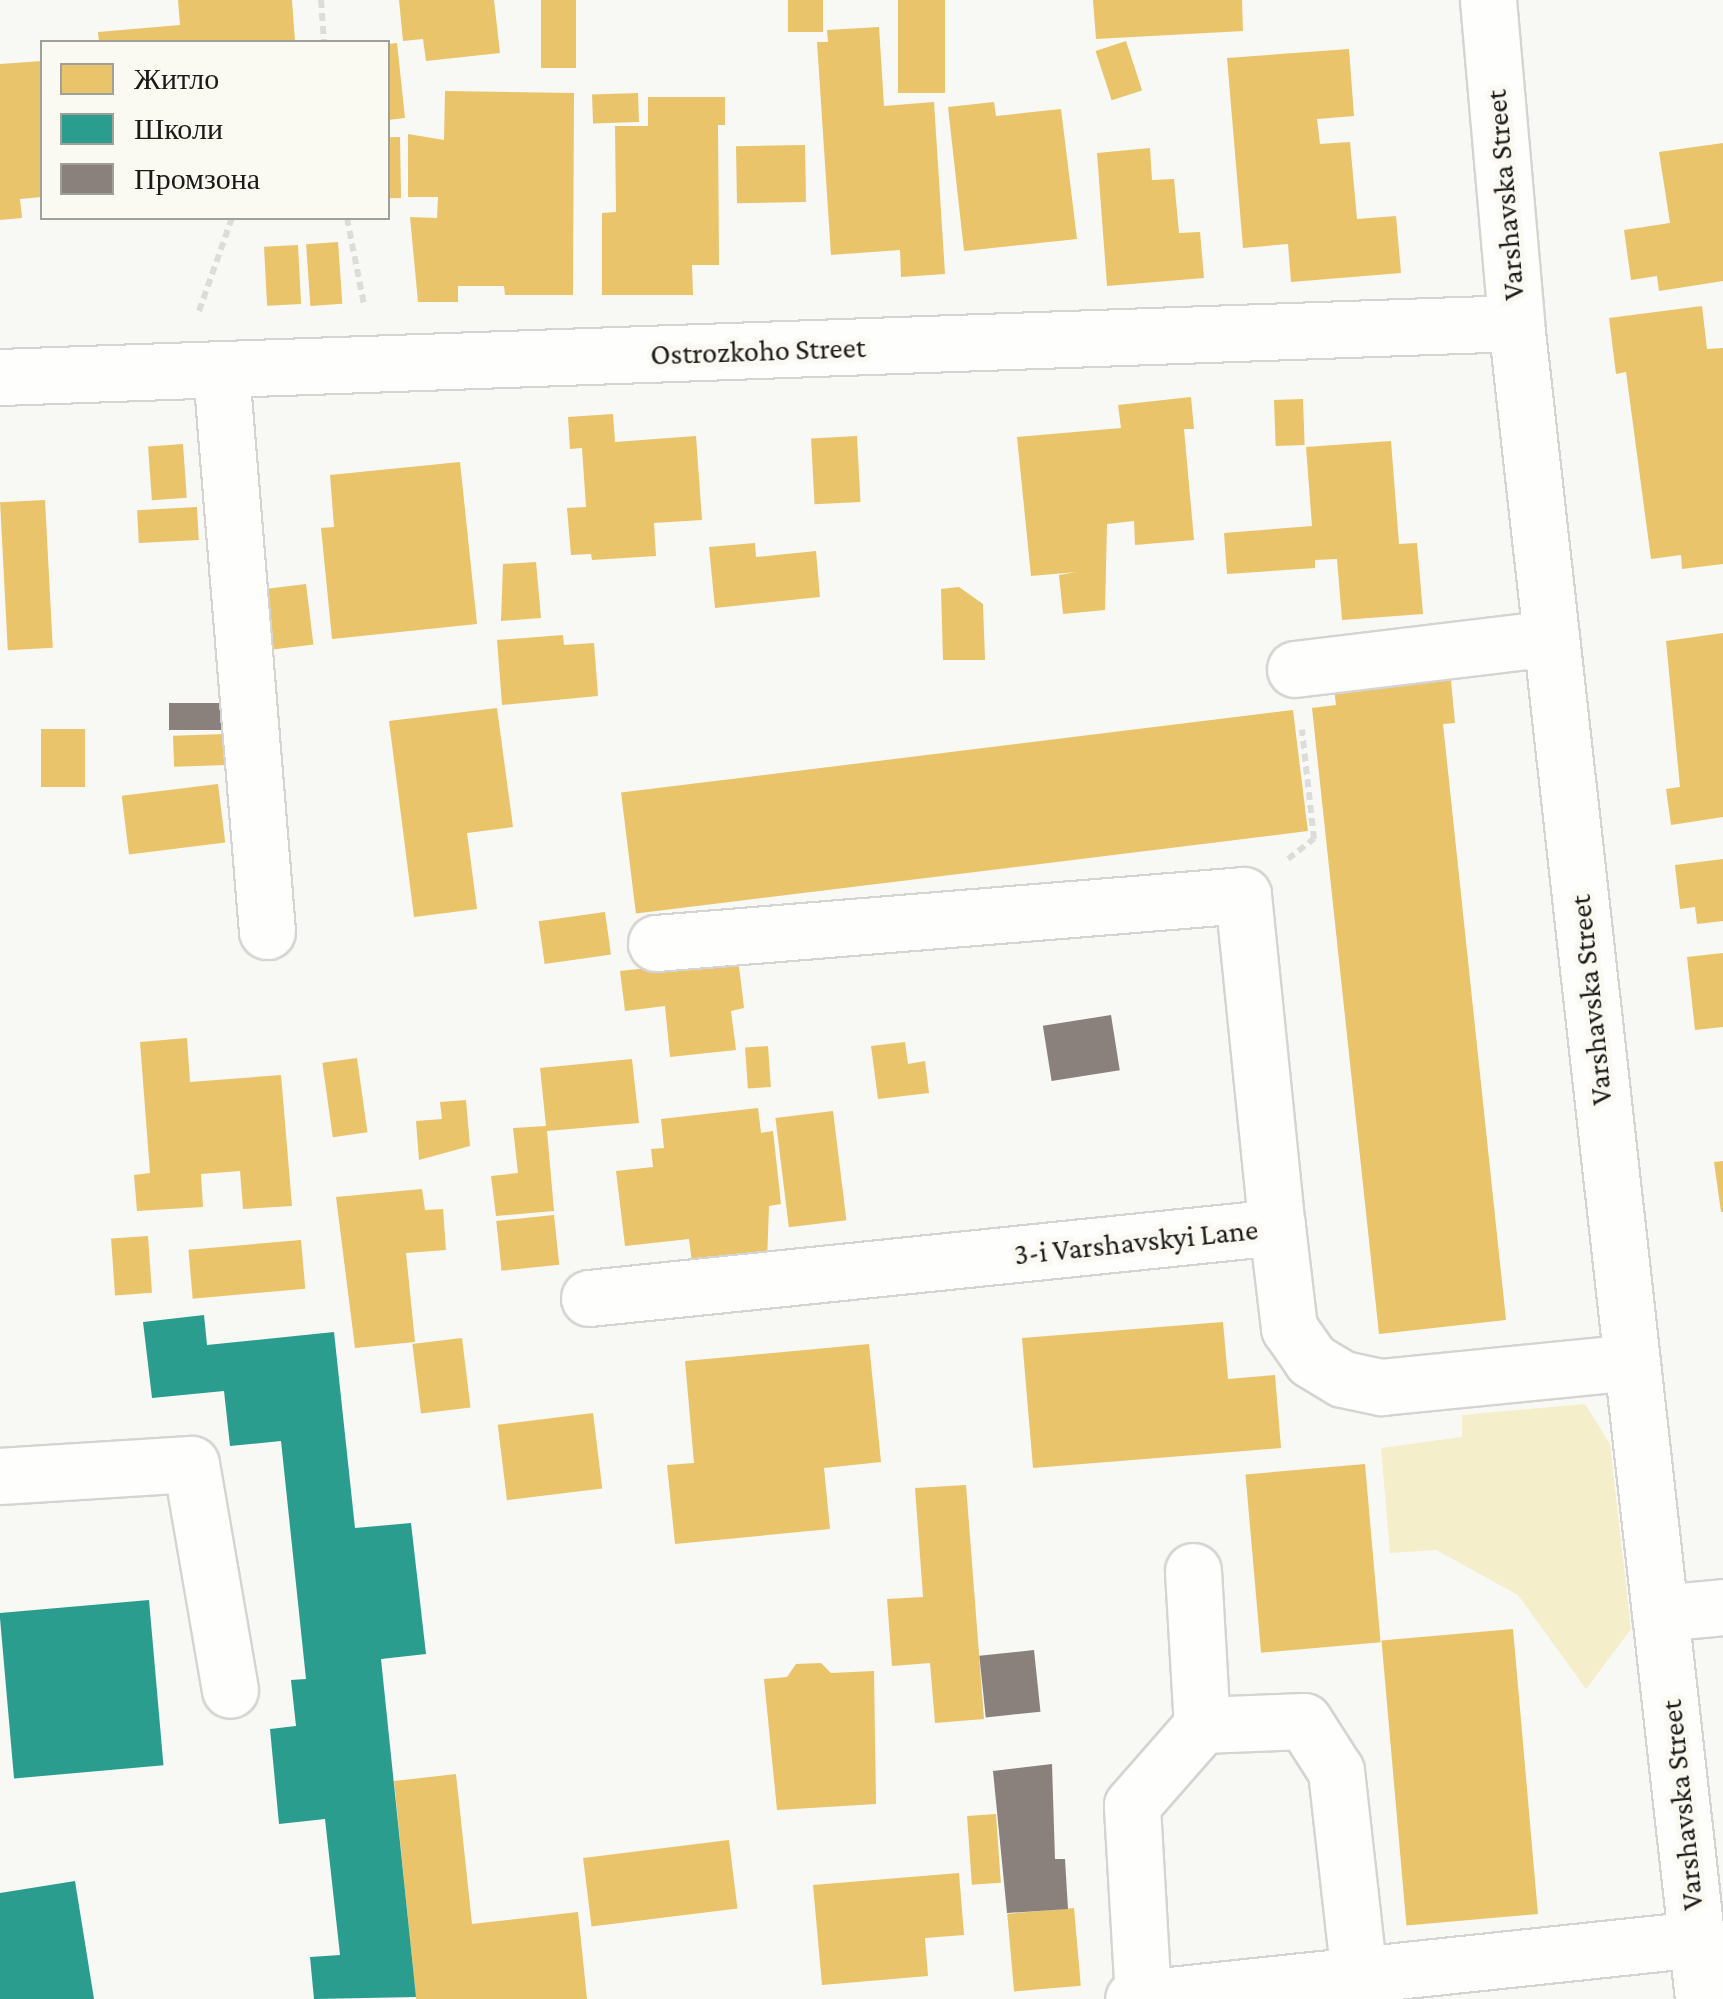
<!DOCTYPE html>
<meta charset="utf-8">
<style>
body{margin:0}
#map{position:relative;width:1723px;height:1999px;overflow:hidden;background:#f8f8f4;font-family:"Crimson Pro",serif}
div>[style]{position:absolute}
.green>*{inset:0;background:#f5eecb}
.homes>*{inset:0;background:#e9c46a;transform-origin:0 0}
.schools>*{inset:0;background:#2a9d8f;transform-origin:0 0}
.industry>*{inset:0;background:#8a817c;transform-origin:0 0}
.path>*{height:6px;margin-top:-3px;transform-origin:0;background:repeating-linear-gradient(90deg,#dcdcda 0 8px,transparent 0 13px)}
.roads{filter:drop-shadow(2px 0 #d5d4d2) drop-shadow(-2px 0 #d5d4d2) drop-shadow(0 2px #d5d4d2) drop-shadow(0 -2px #d5d4d2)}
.minor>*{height:55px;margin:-27.5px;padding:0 27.5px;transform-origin:27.5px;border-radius:27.5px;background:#fefefd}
span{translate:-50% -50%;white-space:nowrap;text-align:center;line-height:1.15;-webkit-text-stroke:10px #faf9f2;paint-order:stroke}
.street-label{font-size:30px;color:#1a1a17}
.legend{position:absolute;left:40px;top:40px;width:350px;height:180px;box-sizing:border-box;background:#faf9f2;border:2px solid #a0a09a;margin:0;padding:12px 18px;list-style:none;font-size:30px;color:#1a1a17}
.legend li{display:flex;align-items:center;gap:20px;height:50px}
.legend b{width:50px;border:2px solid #a0a09a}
</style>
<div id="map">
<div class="green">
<i style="clip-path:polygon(1585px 1404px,1610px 1444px,1631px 1629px,1586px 1689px,1518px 1595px,1436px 1550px,1390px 1553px,1381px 1448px,1462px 1437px,1462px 1415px)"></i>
</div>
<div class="homes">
<i style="clip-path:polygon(178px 0,292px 0,295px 42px,99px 42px,98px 32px,180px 25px)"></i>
<i style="clip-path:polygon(399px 0,494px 0,500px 53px,426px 61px,423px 39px,403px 41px)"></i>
<i style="left:541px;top:0;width:35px;height:68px"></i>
<i style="left:788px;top:0;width:35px;height:32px"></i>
<i style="left:898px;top:0;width:47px;height:93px"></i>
<i style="clip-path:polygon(1093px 0,1242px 0,1243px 31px,1096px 39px)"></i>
<i style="clip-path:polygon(879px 27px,884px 106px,934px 102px,945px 274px,901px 277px,900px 250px,831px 255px,817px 42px,828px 42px,827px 30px)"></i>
<i style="left:1126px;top:41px;width:52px;height:32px;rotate:72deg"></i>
<i style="clip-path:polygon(397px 43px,405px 118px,388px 120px,388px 44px)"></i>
<i style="clip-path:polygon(1349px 49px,1354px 116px,1317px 119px,1320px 144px,1350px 142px,1357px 219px,1396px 216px,1401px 273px,1291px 282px,1288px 244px,1243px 248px,1227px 58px)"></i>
<i style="clip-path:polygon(42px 61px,42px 197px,20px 199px,22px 218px,0 220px,0 64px)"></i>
<i style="clip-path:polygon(445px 91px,574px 93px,573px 295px,505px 295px,504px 286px,458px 286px,458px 302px,418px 302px,410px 217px,437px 218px,438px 197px,408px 197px,408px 134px,444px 140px)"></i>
<i style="left:638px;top:93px;width:29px;height:46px;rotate:88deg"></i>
<i style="clip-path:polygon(648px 97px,725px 97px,725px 125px,718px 125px,719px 265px,692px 265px,693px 295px,602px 295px,602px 213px,616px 212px,615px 126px,648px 126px)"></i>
<i style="clip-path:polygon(994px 102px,996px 116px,1061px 109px,1077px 239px,964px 251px,948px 107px)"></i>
<i style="left:400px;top:137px;width:61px;height:12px;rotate:89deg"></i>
<i style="clip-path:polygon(1723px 143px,1723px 281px,1659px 291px,1657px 276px,1631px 280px,1624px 230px,1670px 223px,1659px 152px)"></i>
<i style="left:805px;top:145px;width:57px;height:69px;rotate:89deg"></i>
<i style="clip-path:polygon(1150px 148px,1152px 180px,1174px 179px,1179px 233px,1200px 232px,1204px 278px,1107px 286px,1097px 153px)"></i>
<i style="left:338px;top:242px;width:62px;height:32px;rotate:86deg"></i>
<i style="left:298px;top:245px;width:59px;height:34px;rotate:87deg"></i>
<i style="clip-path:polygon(1702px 306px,1707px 349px,1723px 348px,1723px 564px,1682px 569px,1681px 555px,1651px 559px,1626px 372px,1616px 374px,1609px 318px)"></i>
<i style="clip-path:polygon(1191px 397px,1194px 429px,1184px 429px,1194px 540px,1135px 545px,1134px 521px,1107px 524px,1105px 610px,1063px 614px,1059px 575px,1077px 572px,1031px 576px,1017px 437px,1121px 428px,1118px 405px)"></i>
<i style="left:1303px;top:399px;width:46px;height:29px;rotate:88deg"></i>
<i style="clip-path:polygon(613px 414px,615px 442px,696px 436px,702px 520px,654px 523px,656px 556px,592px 560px,591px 554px,571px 555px,567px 508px,586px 507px,582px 448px,570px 449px,568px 417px)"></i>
<i style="left:857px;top:436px;width:66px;height:46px;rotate:87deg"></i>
<i style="clip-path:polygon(1391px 441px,1399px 544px,1417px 543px,1423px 614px,1342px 620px,1337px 559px,1315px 560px,1315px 568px,1227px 574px,1224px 533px,1312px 526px,1306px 447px)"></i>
<i style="left:183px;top:444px;width:54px;height:35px;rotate:86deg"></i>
<i style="clip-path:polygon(460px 462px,477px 624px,332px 639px,321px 528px,334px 527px,330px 475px)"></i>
<i style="left:45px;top:500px;width:148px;height:45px;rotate:87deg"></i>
<i style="left:197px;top:507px;width:33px;height:60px;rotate:87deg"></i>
<i style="clip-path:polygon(755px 543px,756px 557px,816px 551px,820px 597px,715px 608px,709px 547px)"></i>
<i style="clip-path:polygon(536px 562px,541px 618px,501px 621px,503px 564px)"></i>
<i style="left:306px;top:584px;width:61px;height:45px;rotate:83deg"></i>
<i style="clip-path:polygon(959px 587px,983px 604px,985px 660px,943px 660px,941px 589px)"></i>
<i style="clip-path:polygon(1723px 633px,1723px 817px,1671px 825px,1666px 789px,1680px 787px,1666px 641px)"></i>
<i style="clip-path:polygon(563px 635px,564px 645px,594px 643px,598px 696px,502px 705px,497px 640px)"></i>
<i style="clip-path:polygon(1449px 660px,1455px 723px,1443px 724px,1506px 1320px,1379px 1334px,1312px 708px,1336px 705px,1332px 672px)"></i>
<i style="clip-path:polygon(497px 708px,513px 827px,467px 833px,477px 909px,414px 917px,389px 721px)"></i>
<i style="left:1293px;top:710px;width:122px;height:677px;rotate:83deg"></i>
<i style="left:41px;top:729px;width:44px;height:58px"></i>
<i style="left:226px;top:734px;width:31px;height:53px;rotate:88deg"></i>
<i style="left:218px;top:784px;width:59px;height:97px;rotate:83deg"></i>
<i style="clip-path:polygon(1723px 859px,1723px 921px,1697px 924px,1695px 907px,1680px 909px,1675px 865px)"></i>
<i style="left:605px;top:912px;width:43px;height:67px;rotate:82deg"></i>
<i style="clip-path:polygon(1723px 953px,1723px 1027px,1695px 1030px,1687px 957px)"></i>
<i style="clip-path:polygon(738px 958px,744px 1008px,731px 1011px,736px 1050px,670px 1057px,665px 1006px,625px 1011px,620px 971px)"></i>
<i style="clip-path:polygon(187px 1038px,190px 1082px,281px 1075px,292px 1206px,243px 1209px,240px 1171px,201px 1174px,203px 1207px,137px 1211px,134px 1175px,150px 1173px,140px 1042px)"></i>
<i style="clip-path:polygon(905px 1042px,908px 1064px,925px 1061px,929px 1093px,878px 1099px,871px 1046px)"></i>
<i style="left:768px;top:1046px;width:41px;height:23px;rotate:86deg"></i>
<i style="left:357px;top:1058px;width:75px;height:35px;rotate:82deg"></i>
<i style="clip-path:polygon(632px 1059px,639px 1123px,547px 1131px,554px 1211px,496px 1216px,491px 1176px,518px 1173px,513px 1128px,546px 1126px,540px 1068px)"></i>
<i style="clip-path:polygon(466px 1100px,470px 1146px,419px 1160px,416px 1121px,442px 1119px,440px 1102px)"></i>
<i style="clip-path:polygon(758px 1108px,761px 1133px,773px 1131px,781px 1204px,769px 1206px,767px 1262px,693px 1270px,689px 1239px,625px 1246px,616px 1171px,653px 1167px,651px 1149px,664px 1148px,661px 1119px)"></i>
<i style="left:833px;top:1111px;width:110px;height:58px;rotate:83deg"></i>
<i style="clip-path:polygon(1723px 1161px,1723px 1212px,1721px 1212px,1714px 1162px)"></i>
<i style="clip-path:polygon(422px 1189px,425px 1210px,443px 1209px,446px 1250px,406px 1253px,415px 1342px,355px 1348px,336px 1197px)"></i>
<i style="left:554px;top:1215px;width:50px;height:58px;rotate:84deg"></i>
<i style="left:148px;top:1236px;width:57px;height:37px;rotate:86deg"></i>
<i style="left:301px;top:1240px;width:49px;height:113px;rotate:85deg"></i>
<i style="clip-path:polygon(1223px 1322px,1228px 1379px,1275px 1375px,1281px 1448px,1033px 1468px,1022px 1338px)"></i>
<i style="left:462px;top:1338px;width:70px;height:50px;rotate:83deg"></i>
<i style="clip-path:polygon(869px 1344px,881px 1462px,824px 1468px,830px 1529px,675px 1544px,667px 1465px,694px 1463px,685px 1361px)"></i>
<i style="left:593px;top:1413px;width:76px;height:96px;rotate:83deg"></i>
<i style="left:1365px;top:1464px;width:179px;height:120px;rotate:85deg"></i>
<i style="clip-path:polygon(966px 1485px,984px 1719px,935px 1723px,930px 1663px,892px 1666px,887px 1599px,923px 1597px,915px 1488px)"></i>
<i style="left:1513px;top:1629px;width:286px;height:132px;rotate:85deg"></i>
<i style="clip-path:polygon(821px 1663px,831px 1673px,874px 1671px,876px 1804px,777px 1810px,764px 1679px,787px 1677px,796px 1664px)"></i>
<i style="clip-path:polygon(456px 1774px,472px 1924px,578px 1912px,587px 1999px,416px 1999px,394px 1781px)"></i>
<i style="left:996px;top:1814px;width:69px;height:29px;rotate:86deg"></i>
<i style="left:729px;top:1840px;width:69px;height:147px;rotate:83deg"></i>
<i style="clip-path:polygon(959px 1873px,964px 1935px,925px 1938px,928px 1976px,822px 1985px,813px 1885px)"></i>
<i style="left:1074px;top:1908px;width:78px;height:67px;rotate:85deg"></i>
</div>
<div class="schools">
<i style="clip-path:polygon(204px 1315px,207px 1345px,334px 1332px,355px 1528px,411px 1523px,426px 1654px,381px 1659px,416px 1997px,314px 1999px,310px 1957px,340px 1955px,325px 1819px,279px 1824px,270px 1729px,296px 1726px,291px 1680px,306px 1679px,281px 1441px,230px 1446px,224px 1391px,152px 1398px,143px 1322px)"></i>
<i style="left:149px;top:1600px;width:166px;height:150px;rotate:85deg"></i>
<i style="clip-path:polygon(75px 1881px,94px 1999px,0 1999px,0 1893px)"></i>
</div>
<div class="industry">
<i style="left:169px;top:703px;width:52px;height:27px"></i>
<i style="left:1111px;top:1015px;width:56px;height:69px;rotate:81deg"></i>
<i style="left:1034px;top:1650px;width:62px;height:55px;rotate:84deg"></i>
<i style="clip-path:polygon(1052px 1764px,1055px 1859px,1065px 1859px,1068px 1909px,1007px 1913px,993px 1771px)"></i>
</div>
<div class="path">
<i style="left:321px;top:0;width:42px;rotate:85.9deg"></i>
<i style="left:347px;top:218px;width:89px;rotate:78.9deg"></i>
<i style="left:199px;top:311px;width:99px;rotate:-70.5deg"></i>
<i style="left:1288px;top:859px;width:33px;rotate:-38deg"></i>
<i style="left:1314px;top:839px;width:110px;rotate:-96.3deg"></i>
</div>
<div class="roads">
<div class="minor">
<i style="left:1488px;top:0;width:324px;rotate:85deg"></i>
<i style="left:1516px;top:323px;width:1686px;rotate:83.63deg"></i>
<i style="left:221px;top:372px;width:561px;rotate:85.3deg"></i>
<i style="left:0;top:377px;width:1517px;rotate:-2.04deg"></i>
<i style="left:1295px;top:669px;width:258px;rotate:-6.9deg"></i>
<i style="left:656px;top:943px;width:589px;rotate:-4.67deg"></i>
<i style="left:1243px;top:895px;width:334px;rotate:84.2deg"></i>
<i style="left:589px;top:1298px;width:692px;rotate:-5.89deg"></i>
<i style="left:1277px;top:1227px;width:102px;rotate:83.2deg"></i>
<i style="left:1289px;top:1328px;width:39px;rotate:55deg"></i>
<i style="left:1311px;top:1360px;width:37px;rotate:31deg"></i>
<i style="left:1343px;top:1379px;width:40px;rotate:12deg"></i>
<i style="left:1382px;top:1387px;width:251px;rotate:-5.7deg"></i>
<i style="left:0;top:1476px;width:191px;rotate:-3.6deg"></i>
<i style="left:191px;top:1464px;width:229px;rotate:80.2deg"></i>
<i style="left:1193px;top:1571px;width:154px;rotate:86.7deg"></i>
<i style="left:1202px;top:1725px;width:102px;rotate:-2.2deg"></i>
<i style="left:1304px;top:1721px;width:59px;rotate:57.4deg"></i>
<i style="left:1336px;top:1771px;width:205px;rotate:83.6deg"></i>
<i style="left:1660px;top:1613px;width:63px;rotate:-5.4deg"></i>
<i style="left:1143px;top:1998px;width:193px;rotate:-93.3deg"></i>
<i style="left:1132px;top:1805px;width:106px;rotate:-48.8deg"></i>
<i style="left:1133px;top:1999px;width:567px;rotate:-6.07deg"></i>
</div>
</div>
<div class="street-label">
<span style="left:1505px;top:195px;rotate:-95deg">Varshavska Street</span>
<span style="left:758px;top:351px;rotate:-2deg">Ostrozkoho Street</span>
<span style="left:1591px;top:1000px;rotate:-96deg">Varshavska Street</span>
<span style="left:1136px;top:1242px;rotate:-6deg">3-i Varshavskyi Lane</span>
<span style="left:1682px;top:1805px;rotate:-96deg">Varshavska Street</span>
</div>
<ul class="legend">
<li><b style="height:28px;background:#e9c46a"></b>Житло</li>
<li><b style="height:28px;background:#2a9d8f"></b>Школи</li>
<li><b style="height:28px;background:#8a817c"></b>Промзона</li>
</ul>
</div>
